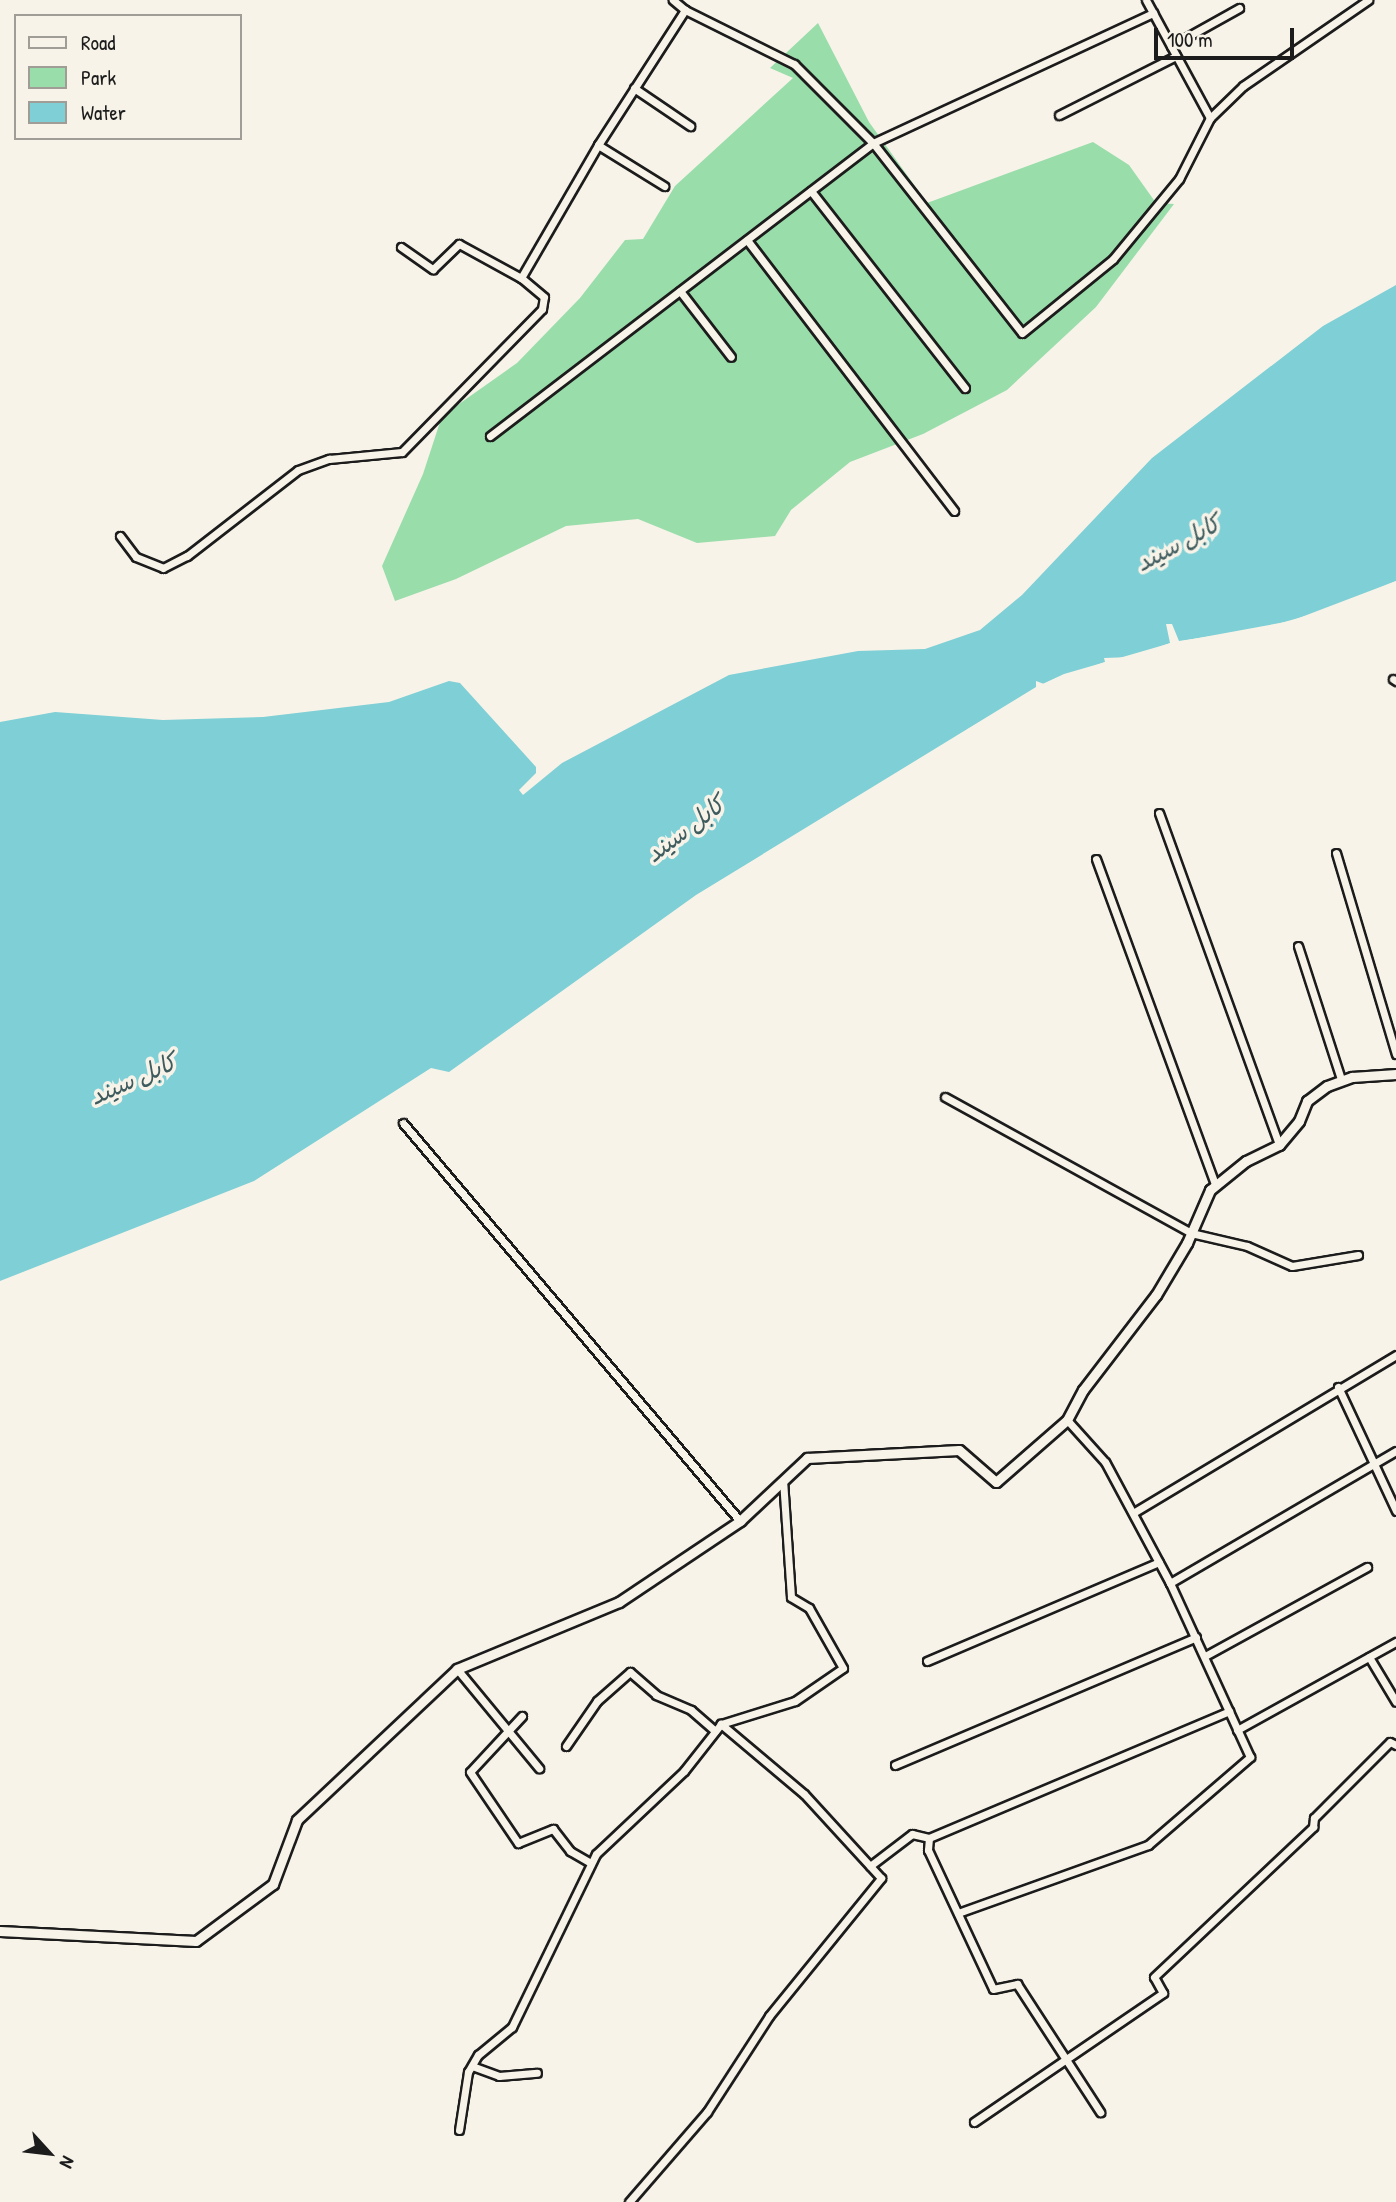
<!DOCTYPE html>
<meta charset="utf-8">
<style>
body{margin:0}
#map{position:relative;width:1396px;height:2202px;overflow:hidden;background:#f7f3e8;font-family:"Patrick Hand","Playpen Sans Arabic",sans-serif}
div>[style]{position:absolute}
.green>*{inset:0;background:#9da}
.water>*{inset:0;background:#7ecfd6}
.pier>*{inset:0;background:#f7f3e8}
.roads{filter:drop-shadow(2px 0 #1c1c1c) drop-shadow(-2px 0 #1c1c1c) drop-shadow(0 2px #1c1c1c) drop-shadow(0 -2px #1c1c1c)}
.minor>*{height:7px;margin:-3.5px;padding:0 3.5px;transform-origin:3.5px;border-radius:3.5px;background:#f7f3e8}
.tertiary>*{height:9px;margin:-4.5px;padding:0 4.5px;transform-origin:4.5px;border-radius:4.5px;background:#f7f3e8}
span{translate:-50% -50%;white-space:nowrap;text-align:center;line-height:1.15;-webkit-text-stroke:7px #f7f3e8;paint-order:stroke}
.water-label{font-size:24px;color:#3e5b5d;font-style:italic}
.legend{position:absolute;left:14px;top:14px;width:228px;height:126px;box-sizing:border-box;background:#f7f3e8;border:2px solid #9f9d96;margin:0;padding:9px 12px;list-style:none;font-size:21px;color:#1c1c1c}
.legend li{display:flex;align-items:center;gap:14px;height:35px}
.legend b{width:35px;border:2px solid #9f9d96}
.north{position:absolute;left:14px;top:2118px;width:70px;height:70px;-webkit-text-stroke:5px #f7f3e8;paint-order:stroke;rotate:117deg;font-size:19px;font-weight:700;line-height:28px;text-align:center;color:#1c1c1c}
.north::after{content:'';display:block;margin:auto;width:24px;height:32px;background:#1c1c1c;clip-path:polygon(50% 0,100% 100%,50% 72%,0 100%)}
.scale{position:absolute;left:1154px;top:28px;width:140px;height:32px;box-sizing:border-box;border:4px solid #1c1c1c;border-top:0;padding-left:9px;font-size:21px;line-height:24px;white-space:nowrap;color:#1c1c1c;-webkit-text-stroke:5px #f7f3e8;paint-order:stroke}
</style>
<div id="map">
<div class="green">
<i style="clip-path:polygon(818px 23px,869px 122px,927px 203px,1093px 142px,1129px 165px,1156px 203px,1174px 204px,1096px 307px,1007px 390px,923px 434px,850px 462px,791px 510px,775px 536px,697px 543px,638px 519px,566px 526px,456px 579px,395px 601px,382px 566px,423px 474px,442px 416px,517px 363px,580px 298px,625px 240px,643px 239px,675px 186px,793px 78px,770px 68px)"></i>
</div>
<div class="water">
<i style="clip-path:polygon(1396px 285px,1396px 581px,1291px 621px,1171px 643px,1064px 674px,1036px 687px,696px 895px,449px 1072px,431px 1068px,254px 1181px,0 1281px,0 722px,55px 712px,163px 720px,263px 717px,389px 702px,449px 681px,460px 683px,536px 767px,536px 773px,519px 790px,523px 795px,562px 763px,729px 675px,858px 651px,925px 649px,980px 630px,1022px 595px,1152px 458px,1323px 326px)"></i>
</div>
<div class="pier">
<i style="clip-path:polygon(1396px 581px,1390px 588px,1292px 625px,1180px 644px,1065px 677px,959px 739px,957px 736px,1036px 688px,1036px 681px,1044px 684px,1105px 662px,1104px 658px,1131px 657px,1170px 643px,1166px 624px,1172px 624px,1179px 641px,1259px 629px,1327px 610px)"></i>
</div>
<div class="roads">
<div class="minor">
<i style="left:1146px;top:0;width:134px;rotate:61.5deg"></i>
<i style="left:685px;top:10px;width:122px;rotate:26.4deg"></i>
<i style="left:794px;top:64px;width:112px;rotate:45deg"></i>
<i style="left:873px;top:143px;width:241px;rotate:51.9deg"></i>
<i style="left:1022px;top:333px;width:117px;rotate:-39.1deg"></i>
<i style="left:1113px;top:259px;width:104px;rotate:-50.5deg"></i>
<i style="left:1179px;top:179px;width:68px;rotate:-63.1deg"></i>
<i style="left:1210px;top:118px;width:46px;rotate:-44.1deg"></i>
<i style="left:1243px;top:86px;width:152px;rotate:-34.5deg"></i>
<i style="left:1171px;top:46px;width:78px;rotate:-29.2deg"></i>
<i style="left:634px;top:88px;width:68px;rotate:34.2deg"></i>
<i style="left:1059px;top:115px;width:131px;rotate:-26.8deg"></i>
<i style="left:598px;top:145px;width:78px;rotate:31.8deg"></i>
<i style="left:811px;top:191px;width:250px;rotate:52deg"></i>
<i style="left:747px;top:240px;width:341px;rotate:52.6deg"></i>
<i style="left:401px;top:247px;width:39px;rotate:35deg"></i>
<i style="left:433px;top:269px;width:36px;rotate:-44deg"></i>
<i style="left:459px;top:244px;width:71px;rotate:28.7deg"></i>
<i style="left:680px;top:291px;width:83px;rotate:52.3deg"></i>
<i style="left:490px;top:436px;width:482px;rotate:-37.4deg"></i>
<i style="left:873px;top:143px;width:309px;rotate:-24.9deg"></i>
<i style="left:120px;top:536px;width:26px;rotate:53deg"></i>
<i style="left:136px;top:557px;width:29px;rotate:22deg"></i>
<i style="left:163px;top:568px;width:27px;rotate:-27deg"></i>
<i style="left:187px;top:556px;width:140px;rotate:-37.8deg"></i>
<i style="left:298px;top:470px;width:33px;rotate:-20deg"></i>
<i style="left:329px;top:459px;width:73px;rotate:-5.5deg"></i>
<i style="left:402px;top:452px;width:200px;rotate:-45.6deg"></i>
<i style="left:542px;top:309px;width:12px;rotate:-81deg"></i>
<i style="left:544px;top:297px;width:30px;rotate:-140deg"></i>
<i style="left:521px;top:278px;width:154px;rotate:-59.9deg"></i>
<i style="left:598px;top:145px;width:161px;rotate:-57.2deg"></i>
<i style="left:685px;top:10px;width:16px;rotate:-140deg"></i>
<i style="left:1393px;top:679px;width:4px;rotate:34deg"></i>
<i style="left:1159px;top:813px;width:353px;rotate:70.1deg"></i>
<i style="left:1336px;top:853px;width:210px;rotate:73.4deg"></i>
<i style="left:1096px;top:859px;width:347px;rotate:69.9deg"></i>
<i style="left:1298px;top:946px;width:140px;rotate:72.1deg"></i>
<i style="left:945px;top:1097px;width:281px;rotate:28.9deg"></i>
<i style="left:1191px;top:1233px;width:57px;rotate:13.1deg"></i>
<i style="left:1247px;top:1246px;width:49px;rotate:24deg"></i>
<i style="left:1292px;top:1266px;width:67px;rotate:-9.5deg"></i>
<i style="left:403px;top:1123px;width:522px;rotate:49.74deg"></i>
<i style="left:1338px;top:1387px;width:137px;rotate:64.9deg"></i>
<i style="left:1133px;top:1513px;width:307px;rotate:-31deg"></i>
<i style="left:1170px;top:1583px;width:262px;rotate:-30.3deg"></i>
<i style="left:1205px;top:1656px;width:185px;rotate:-28.8deg"></i>
<i style="left:1369px;top:1657px;width:52px;rotate:59deg"></i>
<i style="left:927px;top:1661px;width:252px;rotate:-23.1deg"></i>
<i style="left:457px;top:1669px;width:129px;rotate:50.4deg"></i>
<i style="left:522px;top:1716px;width:76px;rotate:132.9deg"></i>
<i style="left:470px;top:1772px;width:86px;rotate:55.9deg"></i>
<i style="left:518px;top:1843px;width:38px;rotate:-22deg"></i>
<i style="left:553px;top:1829px;width:28px;rotate:52deg"></i>
<i style="left:570px;top:1851px;width:24px;rotate:30deg"></i>
<i style="left:1237px;top:1730px;width:182px;rotate:-29deg"></i>
<i style="left:566px;top:1746px;width:55px;rotate:-55.4deg"></i>
<i style="left:597px;top:1701px;width:44px;rotate:-41.3deg"></i>
<i style="left:630px;top:1672px;width:35px;rotate:41deg"></i>
<i style="left:656px;top:1695px;width:38px;rotate:23deg"></i>
<i style="left:691px;top:1710px;width:32px;rotate:41deg"></i>
<i style="left:895px;top:1765px;width:327px;rotate:-23deg"></i>
<i style="left:929px;top:1838px;width:12px;rotate:95deg"></i>
<i style="left:928px;top:1850px;width:153px;rotate:64.9deg"></i>
<i style="left:993px;top:1989px;width:25px;rotate:-12deg"></i>
<i style="left:1017px;top:1984px;width:153px;rotate:57deg"></i>
<i style="left:870px;top:1866px;width:53px;rotate:-37.3deg"></i>
<i style="left:912px;top:1834px;width:17px;rotate:13deg"></i>
<i style="left:929px;top:1838px;width:326px;rotate:-22.9deg"></i>
<i style="left:958px;top:1913px;width:202px;rotate:-19.7deg"></i>
<i style="left:1148px;top:1845px;width:135px;rotate:-40.8deg"></i>
<i style="left:1250px;top:1757px;width:192px;rotate:-114.7deg"></i>
<i style="left:1170px;top:1583px;width:137px;rotate:-118.2deg"></i>
<i style="left:1105px;top:1462px;width:57px;rotate:-132.1deg"></i>
<i style="left:472px;top:2066px;width:29px;rotate:20deg"></i>
<i style="left:499px;top:2076px;width:38px;rotate:-5deg"></i>
<i style="left:974px;top:2122px;width:229px;rotate:-34.3deg"></i>
<i style="left:1163px;top:1993px;width:18px;rotate:-119deg"></i>
<i style="left:1154px;top:1977px;width:219px;rotate:-43.3deg"></i>
<i style="left:1313px;top:1827px;width:9px;rotate:-84deg"></i>
<i style="left:1314px;top:1818px;width:107px;rotate:-45deg"></i>
<i style="left:1390px;top:1742px;width:7px;rotate:27deg"></i>
<i style="left:459px;top:2130px;width:59px;rotate:-81.2deg"></i>
<i style="left:468px;top:2072px;width:20px;rotate:-60deg"></i>
<i style="left:478px;top:2055px;width:44px;rotate:-39.5deg"></i>
<i style="left:512px;top:2027px;width:192px;rotate:-64.1deg"></i>
<i style="left:596px;top:1854px;width:121px;rotate:-43.3deg"></i>
<i style="left:684px;top:1771px;width:60px;rotate:-51.8deg"></i>
<i style="left:629px;top:2202px;width:119px;rotate:-49.1deg"></i>
<i style="left:707px;top:2112px;width:114px;rotate:-57.1deg"></i>
<i style="left:769px;top:2016px;width:178px;rotate:-50.9deg"></i>
<i style="left:881px;top:1878px;width:114px;rotate:-132.5deg"></i>
<i style="left:804px;top:1794px;width:109px;rotate:-139.9deg"></i>
<i style="left:721px;top:1724px;width:77px;rotate:-17.3deg"></i>
<i style="left:795px;top:1701px;width:58px;rotate:-34.5deg"></i>
<i style="left:843px;top:1668px;width:69px;rotate:-119.5deg"></i>
<i style="left:809px;top:1608px;width:21px;rotate:-149deg"></i>
<i style="left:791px;top:1597px;width:116px;rotate:-93.9deg"></i>
</div>
<div class="tertiary">
<i style="left:0;top:1931px;width:196px;rotate:2.9deg"></i>
<i style="left:196px;top:1941px;width:96px;rotate:-36.5deg"></i>
<i style="left:273px;top:1884px;width:68px;rotate:-69.4deg"></i>
<i style="left:297px;top:1820px;width:220px;rotate:-43.3deg"></i>
<i style="left:457px;top:1669px;width:175px;rotate:-22.5deg"></i>
<i style="left:619px;top:1602px;width:146px;rotate:-33.8deg"></i>
<i style="left:740px;top:1521px;width:92px;rotate:-43.2deg"></i>
<i style="left:807px;top:1458px;width:152px;rotate:-3deg"></i>
<i style="left:959px;top:1450px;width:49px;rotate:40.9deg"></i>
<i style="left:996px;top:1482px;width:94px;rotate:-41.1deg"></i>
<i style="left:1067px;top:1420px;width:34px;rotate:-62deg"></i>
<i style="left:1083px;top:1390px;width:120px;rotate:-52.5deg"></i>
<i style="left:1156px;top:1295px;width:61px;rotate:-59.2deg"></i>
<i style="left:1187px;top:1243px;width:58px;rotate:-66.5deg"></i>
<i style="left:1210px;top:1190px;width:46px;rotate:-38.9deg"></i>
<i style="left:1246px;top:1161px;width:37px;rotate:-26deg"></i>
<i style="left:1279px;top:1145px;width:31px;rotate:-50deg"></i>
<i style="left:1299px;top:1121px;width:22px;rotate:-68deg"></i>
<i style="left:1307px;top:1101px;width:25px;rotate:-37deg"></i>
<i style="left:1327px;top:1086px;width:27px;rotate:-20deg"></i>
<i style="left:1352px;top:1077px;width:44px;rotate:-3.9deg"></i>
</div>
</div>
<div class="water-label">
<span style="left:1178px;top:543px;rotate:-28deg">کابل سيند</span>
<span style="left:685px;top:829px;rotate:-37deg">کابل سيند</span>
<span style="left:133px;top:1079px;rotate:-24deg">کابل سيند</span>
</div>
<ul class="legend">
<li><b style="height:9px;background:#f7f3e8"></b>Road</li>
<li><b style="height:19px;background:#9da"></b>Park</li>
<li><b style="height:19px;background:#7ecfd6"></b>Water</li>
</ul>
<div class="north">N</div>
<div class="scale">100 m</div>
</div>
